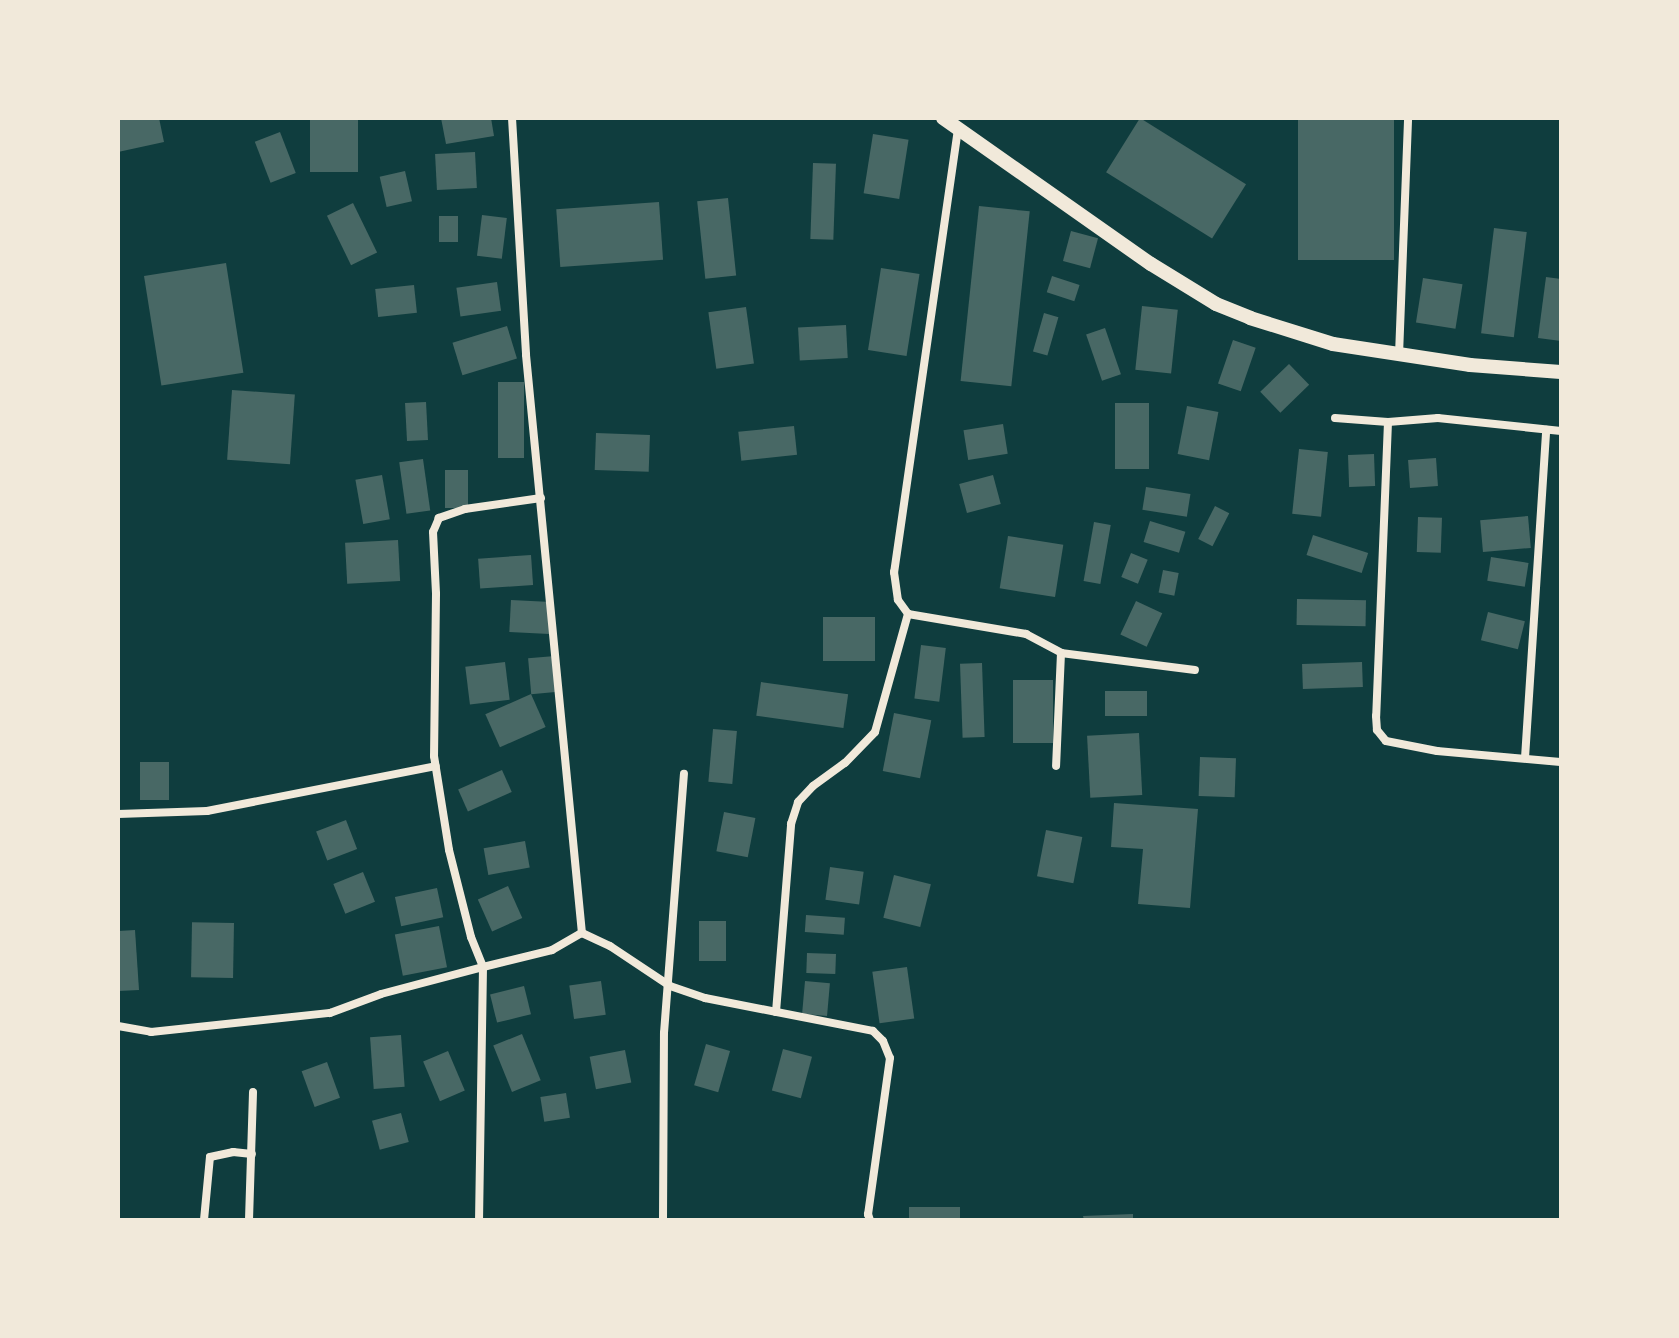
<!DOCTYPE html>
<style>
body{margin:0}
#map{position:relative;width:1679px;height:1338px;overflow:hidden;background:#0f3d3e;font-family:Montserrat,sans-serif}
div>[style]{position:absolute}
.building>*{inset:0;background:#486865;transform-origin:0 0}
.minor>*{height:8px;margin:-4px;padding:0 4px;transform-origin:4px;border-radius:4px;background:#f1e9da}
.tertiary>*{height:14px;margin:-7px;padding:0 7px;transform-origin:7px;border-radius:7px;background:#f1e9da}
span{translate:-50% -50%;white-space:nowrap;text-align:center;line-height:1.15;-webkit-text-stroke:8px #f1e9da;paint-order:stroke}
.frame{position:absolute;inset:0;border:120px solid #f1e9da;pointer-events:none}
</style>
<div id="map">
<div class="building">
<i style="clip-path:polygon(118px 118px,159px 118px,164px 142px,118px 152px)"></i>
<i style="left:310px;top:118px;width:48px;height:54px"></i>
<i style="clip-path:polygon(441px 118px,491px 118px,494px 136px,446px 144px)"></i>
<i style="left:1140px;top:118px;width:125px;height:64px;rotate:32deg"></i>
<i style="left:1298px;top:118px;width:96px;height:142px"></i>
<i style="left:280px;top:132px;width:44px;height:27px;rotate:69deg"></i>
<i style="left:873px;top:134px;width:36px;height:60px;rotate:9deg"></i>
<i style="left:475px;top:152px;width:36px;height:40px;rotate:87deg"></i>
<i style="left:813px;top:163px;width:23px;height:76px;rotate:2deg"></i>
<i style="left:405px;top:171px;width:31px;height:26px;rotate:77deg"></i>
<i style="left:728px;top:198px;width:78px;height:31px;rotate:84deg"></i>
<i style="left:659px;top:202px;width:58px;height:103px;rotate:86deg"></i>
<i style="left:353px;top:203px;width:55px;height:29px;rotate:64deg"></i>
<i style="left:979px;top:206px;width:51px;height:176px;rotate:6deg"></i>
<i style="left:482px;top:215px;width:25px;height:41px;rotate:7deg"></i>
<i style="left:439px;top:216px;width:19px;height:26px"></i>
<i style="left:1494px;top:228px;width:33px;height:106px;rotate:7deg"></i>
<i style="left:1071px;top:231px;width:28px;height:31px;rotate:15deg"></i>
<i style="left:226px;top:263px;width:111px;height:83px;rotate:81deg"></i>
<i style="left:881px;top:268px;width:39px;height:83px;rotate:9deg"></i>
<i style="left:1052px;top:276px;width:29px;height:17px;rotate:18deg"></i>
<i style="clip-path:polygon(1546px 277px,1561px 279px,1561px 341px,1538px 338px)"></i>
<i style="left:1423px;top:278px;width:40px;height:45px;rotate:9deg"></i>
<i style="left:497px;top:282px;width:29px;height:41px;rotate:82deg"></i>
<i style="left:414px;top:285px;width:28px;height:39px;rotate:84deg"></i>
<i style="left:1142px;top:306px;width:36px;height:64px;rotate:6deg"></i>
<i style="left:746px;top:307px;width:57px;height:38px;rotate:82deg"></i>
<i style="left:1044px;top:313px;width:15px;height:40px;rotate:16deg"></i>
<i style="left:846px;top:325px;width:33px;height:48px;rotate:87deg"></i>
<i style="left:507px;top:326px;width:34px;height:57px;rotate:73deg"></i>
<i style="left:1105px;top:328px;width:49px;height:20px;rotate:71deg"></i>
<i style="left:1233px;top:340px;width:24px;height:46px;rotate:19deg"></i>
<i style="left:1289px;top:364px;width:29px;height:40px;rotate:46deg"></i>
<i style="left:498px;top:382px;width:26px;height:76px"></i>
<i style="left:232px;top:390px;width:63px;height:70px;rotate:4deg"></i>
<i style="left:426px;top:402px;width:38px;height:21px;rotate:87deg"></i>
<i style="left:1115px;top:403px;width:34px;height:66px"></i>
<i style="left:1187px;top:406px;width:32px;height:49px;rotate:11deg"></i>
<i style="left:1003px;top:424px;width:30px;height:40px;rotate:81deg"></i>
<i style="left:794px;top:426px;width:29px;height:56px;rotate:84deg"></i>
<i style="left:596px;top:433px;width:54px;height:37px;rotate:2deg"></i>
<i style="left:1299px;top:449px;width:29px;height:65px;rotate:6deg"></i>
<i style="left:1374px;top:454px;width:32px;height:26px;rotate:88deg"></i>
<i style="left:1436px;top:458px;width:28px;height:28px;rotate:86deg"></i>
<i style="left:423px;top:459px;width:52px;height:24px;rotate:82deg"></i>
<i style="left:445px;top:470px;width:23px;height:38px"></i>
<i style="left:382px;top:475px;width:45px;height:27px;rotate:80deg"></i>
<i style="left:993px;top:475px;width:30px;height:35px;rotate:75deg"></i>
<i style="left:1146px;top:487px;width:45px;height:23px;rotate:9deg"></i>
<i style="left:1215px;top:506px;width:16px;height:37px;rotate:27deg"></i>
<i style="left:1528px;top:516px;width:32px;height:48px;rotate:85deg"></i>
<i style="left:1418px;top:517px;width:24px;height:35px;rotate:2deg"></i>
<i style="left:1150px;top:521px;width:37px;height:22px;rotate:17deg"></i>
<i style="left:1094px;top:522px;width:17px;height:60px;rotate:10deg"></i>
<i style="left:1313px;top:535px;width:58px;height:21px;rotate:18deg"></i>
<i style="left:1008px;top:536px;width:56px;height:53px;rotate:9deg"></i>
<i style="left:398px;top:540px;width:41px;height:53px;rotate:87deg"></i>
<i style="left:1131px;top:553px;width:18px;height:26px;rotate:22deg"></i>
<i style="left:531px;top:555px;width:30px;height:53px;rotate:86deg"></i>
<i style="left:1491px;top:557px;width:38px;height:24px;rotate:9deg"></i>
<i style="left:1163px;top:570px;width:16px;height:23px;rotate:11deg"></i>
<i style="left:1297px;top:599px;width:69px;height:26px;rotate:1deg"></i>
<i style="left:511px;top:600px;width:40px;height:32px;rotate:3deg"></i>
<i style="left:1136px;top:601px;width:29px;height:37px;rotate:25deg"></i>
<i style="left:1488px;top:612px;width:38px;height:29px;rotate:14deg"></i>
<i style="left:875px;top:617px;width:44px;height:52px;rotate:90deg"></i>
<i style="left:921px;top:645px;width:25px;height:54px;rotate:7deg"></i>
<i style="left:555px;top:656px;width:36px;height:27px;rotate:85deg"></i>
<i style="left:505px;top:662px;width:38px;height:40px;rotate:83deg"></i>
<i style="left:1362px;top:662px;width:25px;height:60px;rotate:88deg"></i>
<i style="left:982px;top:663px;width:74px;height:22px;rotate:88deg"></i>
<i style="left:1013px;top:680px;width:40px;height:63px"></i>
<i style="left:761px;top:682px;width:88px;height:34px;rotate:8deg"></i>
<i style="left:1147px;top:691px;width:25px;height:42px;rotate:90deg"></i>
<i style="left:531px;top:694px;width:36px;height:50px;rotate:66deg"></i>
<i style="left:894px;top:713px;width:38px;height:59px;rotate:11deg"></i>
<i style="left:713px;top:729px;width:24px;height:53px;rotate:5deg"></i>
<i style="left:1139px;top:733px;width:62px;height:52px;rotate:87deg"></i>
<i style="left:1200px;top:757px;width:36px;height:39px;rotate:2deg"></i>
<i style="left:140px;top:762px;width:29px;height:38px"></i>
<i style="left:502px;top:770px;width:24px;height:48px;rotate:66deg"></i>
<i style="clip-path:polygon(1114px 803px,1198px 809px,1190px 908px,1138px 904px,1143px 849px,1111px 847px)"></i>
<i style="left:724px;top:812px;width:32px;height:40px;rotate:11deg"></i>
<i style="left:346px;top:820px;width:31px;height:32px;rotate:69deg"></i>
<i style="left:1046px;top:830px;width:37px;height:47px;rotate:11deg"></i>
<i style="left:525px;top:841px;width:27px;height:42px;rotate:80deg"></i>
<i style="left:830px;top:867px;width:34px;height:33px;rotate:8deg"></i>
<i style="left:363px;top:872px;width:32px;height:32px;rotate:68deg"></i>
<i style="left:894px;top:875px;width:38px;height:44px;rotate:14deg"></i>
<i style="left:508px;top:886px;width:35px;height:33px;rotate:66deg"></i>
<i style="left:437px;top:888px;width:30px;height:43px;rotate:78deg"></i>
<i style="left:806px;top:915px;width:39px;height:17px;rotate:4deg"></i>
<i style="left:699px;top:921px;width:27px;height:40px"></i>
<i style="left:234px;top:923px;width:55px;height:42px;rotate:91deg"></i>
<i style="left:439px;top:926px;width:42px;height:45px;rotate:79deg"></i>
<i style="clip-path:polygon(135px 930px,139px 990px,118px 991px,118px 931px)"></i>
<i style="left:807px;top:953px;width:29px;height:20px;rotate:2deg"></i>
<i style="left:907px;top:967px;width:52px;height:35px;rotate:82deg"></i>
<i style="left:601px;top:981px;width:34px;height:32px;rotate:82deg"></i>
<i style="left:805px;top:981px;width:25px;height:33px;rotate:5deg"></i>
<i style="left:524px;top:986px;width:29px;height:35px;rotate:76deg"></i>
<i style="left:522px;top:1034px;width:50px;height:31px;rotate:68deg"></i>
<i style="left:401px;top:1035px;width:52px;height:31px;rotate:86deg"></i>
<i style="left:706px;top:1044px;width:25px;height:43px;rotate:16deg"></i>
<i style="left:783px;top:1049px;width:30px;height:43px;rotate:15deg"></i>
<i style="left:625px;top:1050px;width:33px;height:36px;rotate:79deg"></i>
<i style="left:448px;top:1051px;width:43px;height:27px;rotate:67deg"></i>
<i style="left:327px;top:1062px;width:38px;height:27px;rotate:70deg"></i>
<i style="left:566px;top:1093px;width:25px;height:26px;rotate:81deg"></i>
<i style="left:401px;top:1113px;width:30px;height:30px;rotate:75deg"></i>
<i style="left:909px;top:1207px;width:51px;height:13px"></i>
<i style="clip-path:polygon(1133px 1214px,1133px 1220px,1084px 1220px,1083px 1216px)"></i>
</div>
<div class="minor">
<i style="left:512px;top:118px;width:237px;rotate:86.6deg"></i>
<i style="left:526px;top:355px;width:581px;rotate:84.47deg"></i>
<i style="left:582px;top:933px;width:31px;rotate:25deg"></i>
<i style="left:610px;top:946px;width:72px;rotate:33.7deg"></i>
<i style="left:670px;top:986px;width:37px;rotate:19deg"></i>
<i style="left:705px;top:998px;width:171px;rotate:11.1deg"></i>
<i style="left:873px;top:1031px;width:14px;rotate:45deg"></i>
<i style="left:883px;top:1041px;width:18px;rotate:68deg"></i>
<i style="left:890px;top:1058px;width:158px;rotate:98deg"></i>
<i style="left:868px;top:1214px;width:6px;rotate:72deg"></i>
<i style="left:958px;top:129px;width:448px;rotate:98.2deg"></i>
<i style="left:894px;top:572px;width:28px;rotate:82deg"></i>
<i style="left:898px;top:600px;width:17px;rotate:54deg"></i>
<i style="left:908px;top:614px;width:120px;rotate:9.6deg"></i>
<i style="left:1026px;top:634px;width:40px;rotate:28deg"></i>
<i style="left:1061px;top:653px;width:113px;rotate:92.5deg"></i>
<i style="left:1399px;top:355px;width:237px;rotate:-87.8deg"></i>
<i style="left:1335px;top:418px;width:53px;rotate:4.3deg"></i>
<i style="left:1561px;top:431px;width:124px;rotate:-174deg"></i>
<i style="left:1438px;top:418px;width:50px;rotate:175.4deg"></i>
<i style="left:1388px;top:422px;width:294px;rotate:92.3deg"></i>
<i style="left:1376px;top:716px;width:14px;rotate:86deg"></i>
<i style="left:1377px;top:730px;width:14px;rotate:51deg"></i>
<i style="left:1386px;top:741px;width:52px;rotate:11.1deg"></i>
<i style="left:1437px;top:751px;width:124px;rotate:5.1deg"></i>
<i style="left:541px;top:498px;width:77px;rotate:171.8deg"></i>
<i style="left:465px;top:509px;width:28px;rotate:161deg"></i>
<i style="left:439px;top:518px;width:15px;rotate:113deg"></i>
<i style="left:433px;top:532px;width:62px;rotate:87.2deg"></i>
<i style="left:436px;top:594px;width:162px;rotate:90.7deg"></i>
<i style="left:434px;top:756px;width:95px;rotate:80.9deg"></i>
<i style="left:449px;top:850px;width:90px;rotate:75.8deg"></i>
<i style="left:471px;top:937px;width:32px;rotate:68deg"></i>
<i style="left:483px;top:967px;width:71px;rotate:-13.8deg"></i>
<i style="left:552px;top:950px;width:34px;rotate:-30deg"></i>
<i style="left:1061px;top:653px;width:135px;rotate:7.2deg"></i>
<i style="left:1525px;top:758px;width:329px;rotate:-86.3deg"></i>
<i style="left:118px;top:814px;width:89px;rotate:-1.9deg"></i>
<i style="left:207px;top:811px;width:233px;rotate:-11.1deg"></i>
<i style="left:776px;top:1012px;width:189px;rotate:-85.4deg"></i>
<i style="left:791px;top:824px;width:23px;rotate:-72deg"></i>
<i style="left:798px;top:802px;width:22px;rotate:-47deg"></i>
<i style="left:813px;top:786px;width:39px;rotate:-36deg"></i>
<i style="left:845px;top:763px;width:43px;rotate:-45.9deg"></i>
<i style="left:875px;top:732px;width:123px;rotate:-74.4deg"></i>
<i style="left:118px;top:1026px;width:34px;rotate:10deg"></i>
<i style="left:151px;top:1032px;width:180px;rotate:-6.1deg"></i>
<i style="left:330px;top:1013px;width:54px;rotate:-20.4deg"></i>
<i style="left:381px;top:994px;width:106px;rotate:-14.8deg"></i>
<i style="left:483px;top:967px;width:253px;rotate:90.9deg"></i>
<i style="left:204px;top:1220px;width:63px;rotate:-84.6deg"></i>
<i style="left:210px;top:1157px;width:24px;rotate:-12deg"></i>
<i style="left:233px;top:1152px;width:19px;rotate:6deg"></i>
<i style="left:249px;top:1220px;width:128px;rotate:-88.2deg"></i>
<i style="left:663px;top:1220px;width:187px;rotate:-89.7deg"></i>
<i style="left:664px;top:1033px;width:260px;rotate:-85.6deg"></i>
</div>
<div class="tertiary">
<i style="left:943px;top:118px;width:254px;rotate:35.1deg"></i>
<i style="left:1151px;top:264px;width:76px;rotate:31.6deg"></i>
<i style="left:1216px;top:304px;width:37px;rotate:22deg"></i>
<i style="left:1250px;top:318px;width:87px;rotate:17.4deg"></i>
<i style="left:1333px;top:344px;width:139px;rotate:8.7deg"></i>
<i style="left:1470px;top:365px;width:91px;rotate:4.4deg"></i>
</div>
<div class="frame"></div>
</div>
